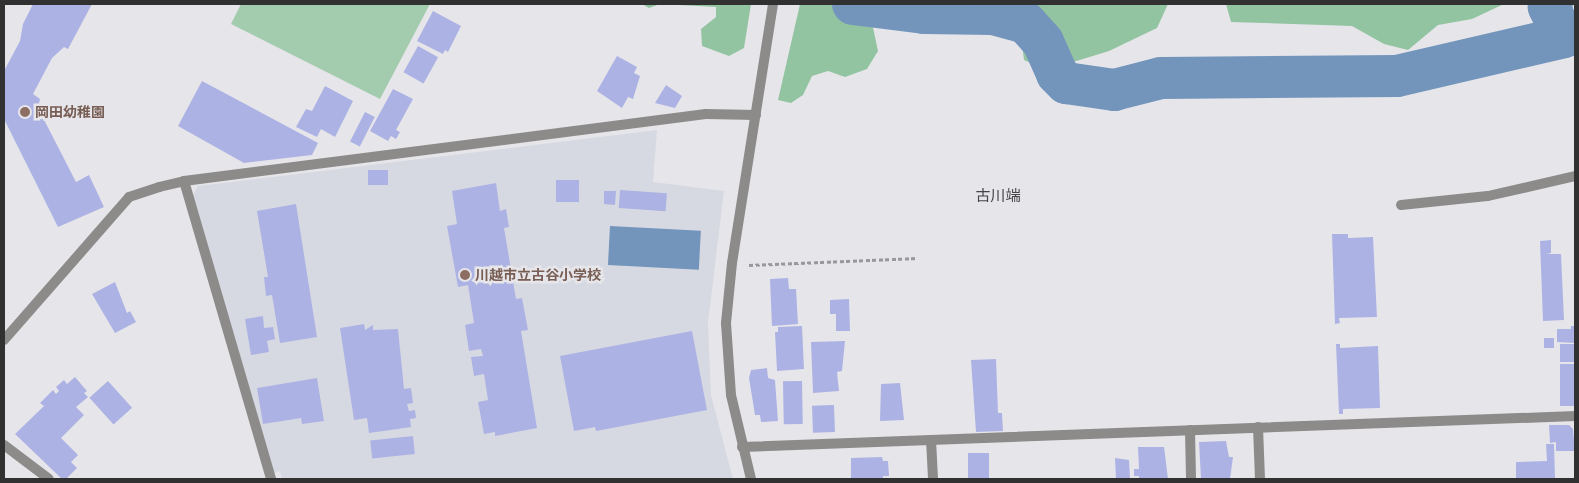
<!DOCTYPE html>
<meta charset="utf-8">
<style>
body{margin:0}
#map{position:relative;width:1579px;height:483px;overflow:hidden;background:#e6e6ea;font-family:Roboto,"Noto Sans JP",sans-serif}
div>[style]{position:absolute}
.built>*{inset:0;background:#d7d9e2}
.green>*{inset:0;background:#a3cbad}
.forest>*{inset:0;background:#93c4a1}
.water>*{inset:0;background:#7395bc;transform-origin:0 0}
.river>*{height:42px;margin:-21px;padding:0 21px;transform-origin:21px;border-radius:21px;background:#7395bc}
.building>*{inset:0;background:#adb2e4;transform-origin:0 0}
.path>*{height:3px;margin-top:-1.5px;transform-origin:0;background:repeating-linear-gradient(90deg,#98989a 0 4px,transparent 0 6.5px)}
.service>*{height:10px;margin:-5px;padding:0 5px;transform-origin:5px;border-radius:5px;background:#8c8b8a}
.minor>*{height:10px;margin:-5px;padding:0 5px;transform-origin:5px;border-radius:5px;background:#8c8b8a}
.dots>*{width:14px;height:14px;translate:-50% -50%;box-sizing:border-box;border:2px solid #e6e6ea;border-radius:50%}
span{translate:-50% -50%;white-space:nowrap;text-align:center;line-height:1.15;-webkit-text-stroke:5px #e6e6ea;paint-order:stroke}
.education-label{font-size:14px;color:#785e54;font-weight:700}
.left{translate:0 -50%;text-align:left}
.neighbourhood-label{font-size:15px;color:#444447}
.frame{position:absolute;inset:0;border:5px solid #313132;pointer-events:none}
</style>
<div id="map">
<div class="built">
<i style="clip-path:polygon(657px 130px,653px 182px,724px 191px,708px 323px,711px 395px,733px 479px,282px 479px,280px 471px,274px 473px,193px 195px,198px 186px)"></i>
</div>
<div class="green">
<i style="clip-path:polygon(241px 4px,430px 4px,380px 99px,231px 24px)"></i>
</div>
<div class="forest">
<i style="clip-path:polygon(642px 4px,751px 4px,744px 48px,729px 56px,702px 46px,701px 29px,716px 17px,716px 7px,660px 4px,649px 8px)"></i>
<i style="clip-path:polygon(800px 4px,868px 4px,878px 51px,867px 69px,845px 77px,828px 71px,812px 76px,803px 95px,791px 103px,778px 100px)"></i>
<i style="clip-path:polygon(1036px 4px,1168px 4px,1157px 28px,1109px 51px,1047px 70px,1024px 60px,1021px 37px)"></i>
<i style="clip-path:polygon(1226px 4px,1504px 4px,1472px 19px,1438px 25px,1408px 50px,1384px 44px,1352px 26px,1231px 22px)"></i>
</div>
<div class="water">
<i style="left:610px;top:226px;width:91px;height:39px;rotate:3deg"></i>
</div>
<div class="river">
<i style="left:853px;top:4px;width:72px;rotate:7.2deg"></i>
<i style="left:924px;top:13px;width:69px;rotate:0.8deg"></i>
<i style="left:993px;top:14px;width:34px;rotate:15deg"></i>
<i style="left:1026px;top:23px;width:25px;rotate:48deg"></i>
<i style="left:1043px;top:42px;width:35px;rotate:66deg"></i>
<i style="left:1057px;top:74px;width:13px;rotate:45deg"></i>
<i style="left:1066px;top:83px;width:49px;rotate:8.3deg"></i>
<i style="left:1114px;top:90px;width:49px;rotate:-14.3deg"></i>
<i style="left:1161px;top:78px;width:236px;rotate:-0.5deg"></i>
<i style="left:1397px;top:76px;width:171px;rotate:-13.1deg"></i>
<i style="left:1564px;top:37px;width:34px;rotate:-117deg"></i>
<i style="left:1549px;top:7px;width:4px;rotate:-45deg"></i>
</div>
<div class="building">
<i style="clip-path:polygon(33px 4px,92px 4px,68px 49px,64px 47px,52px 58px,33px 94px,40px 99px,38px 108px,76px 182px,89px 175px,104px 207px,58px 227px,4px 119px,4px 71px,20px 41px,23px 24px)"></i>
<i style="clip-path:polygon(433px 11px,461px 26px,448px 52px,445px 50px,443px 54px,417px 41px)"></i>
<i style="left:418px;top:46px;width:23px;height:30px;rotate:29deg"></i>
<i style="clip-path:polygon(617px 56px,637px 67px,634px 73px,640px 76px,633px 99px,628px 97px,622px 108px,597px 91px)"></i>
<i style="clip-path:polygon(202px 81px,318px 143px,312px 155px,244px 163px,178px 126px)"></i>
<i style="clip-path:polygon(666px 85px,682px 96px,675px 108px,655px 103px)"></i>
<i style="clip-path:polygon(325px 86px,353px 101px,335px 137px,321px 129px,317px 137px,296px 127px,306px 109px,312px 111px)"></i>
<i style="clip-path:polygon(393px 89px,413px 99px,396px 130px,400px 132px,396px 139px,391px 136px,388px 141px,370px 131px)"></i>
<i style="left:365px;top:112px;width:11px;height:33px;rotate:27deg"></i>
<i style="left:368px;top:170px;width:20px;height:15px"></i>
<i style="left:556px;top:180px;width:23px;height:22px"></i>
<i style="clip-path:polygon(496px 183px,500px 211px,506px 209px,509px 227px,504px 228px,516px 299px,522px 298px,528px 330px,521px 331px,537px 428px,495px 436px,495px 432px,484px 434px,478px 402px,488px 400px,484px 374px,474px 376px,471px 357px,483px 356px,481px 349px,469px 351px,465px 325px,474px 323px,468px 285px,458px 287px,447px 226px,457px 224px,452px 191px)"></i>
<i style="left:620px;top:190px;width:47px;height:18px;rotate:4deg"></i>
<i style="clip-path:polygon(604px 191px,616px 191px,615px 205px,604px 204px)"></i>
<i style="clip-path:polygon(296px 204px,317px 337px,280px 343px,272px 295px,266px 296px,264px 277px,268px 277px,257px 211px)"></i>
<i style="clip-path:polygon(1332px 234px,1348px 234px,1348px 238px,1373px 237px,1377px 317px,1339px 318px,1340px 323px,1335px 324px)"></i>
<i style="clip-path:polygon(1551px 240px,1551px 253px,1547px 254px,1561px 254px,1564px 320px,1543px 321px,1540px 241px)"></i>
<i style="clip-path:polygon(788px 278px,789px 289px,796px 289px,798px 324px,772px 326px,770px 279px)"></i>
<i style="clip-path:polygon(115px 282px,127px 313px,130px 311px,136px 322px,115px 333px,92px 294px)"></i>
<i style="clip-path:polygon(849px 299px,850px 331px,836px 331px,836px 314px,830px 314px,830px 300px)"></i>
<i style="clip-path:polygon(263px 316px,264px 328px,273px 327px,275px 339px,267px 341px,269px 352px,251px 355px,245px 319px)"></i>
<i style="clip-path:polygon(364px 324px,365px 330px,373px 325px,373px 330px,398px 329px,404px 389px,411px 388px,413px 403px,407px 404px,409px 411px,415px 410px,416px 418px,410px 419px,411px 427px,369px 433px,367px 418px,354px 420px,340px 328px)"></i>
<i style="clip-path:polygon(802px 326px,804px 369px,777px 371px,775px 332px,778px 332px,778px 327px)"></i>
<i style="clip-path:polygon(1571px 326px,1575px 326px,1575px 343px,1557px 342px,1557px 329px,1571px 329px)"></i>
<i style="clip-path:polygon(692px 331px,707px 410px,596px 431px,595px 427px,574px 431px,560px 356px)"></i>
<i style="left:1544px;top:338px;width:10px;height:10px"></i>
<i style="clip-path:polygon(845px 341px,842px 371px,837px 372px,839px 391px,813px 393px,811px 342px)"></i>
<i style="clip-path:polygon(1336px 344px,1340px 344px,1340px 348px,1378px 346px,1380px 408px,1343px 409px,1343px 414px,1339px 414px)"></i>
<i style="left:1575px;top:344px;width:18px;height:15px;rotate:90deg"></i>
<i style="clip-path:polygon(996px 359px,998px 413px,1002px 413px,1003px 431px,976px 432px,971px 360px)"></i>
<i style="left:1575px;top:364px;width:42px;height:15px;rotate:90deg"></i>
<i style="clip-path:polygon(767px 368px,768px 378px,775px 380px,778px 421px,761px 422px,760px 415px,755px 415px,749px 378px,751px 370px)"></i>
<i style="clip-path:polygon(75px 377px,87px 391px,84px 393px,88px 397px,76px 407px,84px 415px,61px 438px,78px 455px,71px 462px,77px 468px,66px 479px,62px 479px,15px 434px,44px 406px,40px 403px,53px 390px,56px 394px,59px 391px,56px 387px,64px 380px,67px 384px)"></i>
<i style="clip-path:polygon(317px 378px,324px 421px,302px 424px,301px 418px,263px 424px,257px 388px)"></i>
<i style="left:108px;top:381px;width:36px;height:25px;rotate:48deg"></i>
<i style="left:802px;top:381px;width:43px;height:19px;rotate:89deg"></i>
<i style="clip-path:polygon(900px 383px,904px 420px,880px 421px,881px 384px)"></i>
<i style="left:834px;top:405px;width:27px;height:22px;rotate:88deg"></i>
<i style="clip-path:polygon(1549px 425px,1569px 425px,1573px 429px,1575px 451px,1556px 451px,1556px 442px,1550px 443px)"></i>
<i style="left:413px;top:436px;width:18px;height:43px;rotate:84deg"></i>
<i style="clip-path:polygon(1226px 441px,1229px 457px,1233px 457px,1230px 479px,1201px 479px,1199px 442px)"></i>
<i style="clip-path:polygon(1546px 444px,1554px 444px,1555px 479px,1516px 479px,1516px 462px,1547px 461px)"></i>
<i style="clip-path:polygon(1138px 447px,1164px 447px,1168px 479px,1139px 479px,1139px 476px,1134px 476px,1134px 469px,1139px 469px)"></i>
<i style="left:968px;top:453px;width:21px;height:26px"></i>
<i style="clip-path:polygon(882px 457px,883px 461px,888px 461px,889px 476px,883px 476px,883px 479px,851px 479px,851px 458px)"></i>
<i style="clip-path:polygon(1115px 458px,1129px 460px,1130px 479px,1116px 479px)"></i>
</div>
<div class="path">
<i style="left:749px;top:265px;width:169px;rotate:-2.4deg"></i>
</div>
<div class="service">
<i style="left:4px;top:445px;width:56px;rotate:37.1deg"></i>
</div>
<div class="minor">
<i style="left:184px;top:181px;width:310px;rotate:73.7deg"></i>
<i style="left:1401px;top:205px;width:87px;rotate:-5.9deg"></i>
<i style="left:1488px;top:196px;width:89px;rotate:-12.9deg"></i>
<i style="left:4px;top:340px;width:190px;rotate:-48.8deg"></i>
<i style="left:129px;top:197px;width:32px;rotate:-18deg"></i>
<i style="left:159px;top:187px;width:26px;rotate:-13deg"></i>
<i style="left:184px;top:181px;width:526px;rotate:-7.31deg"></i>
<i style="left:706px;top:114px;width:50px;rotate:1.1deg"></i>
<i style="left:1258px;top:427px;width:52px;rotate:87.8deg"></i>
<i style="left:1190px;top:430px;width:49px;rotate:88.8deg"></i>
<i style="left:931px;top:440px;width:39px;rotate:87deg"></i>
<i style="left:742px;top:447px;width:834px;rotate:-2.13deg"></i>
<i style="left:751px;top:479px;width:86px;rotate:-103.4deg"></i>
<i style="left:731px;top:395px;width:72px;rotate:-94deg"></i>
<i style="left:726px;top:323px;width:60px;rotate:-84.3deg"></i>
<i style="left:732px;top:263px;width:262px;rotate:-81deg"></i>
</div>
<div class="dots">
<i style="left:25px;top:112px;background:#8d6e63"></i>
<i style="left:465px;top:275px;background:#8d6e63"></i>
</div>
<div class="education-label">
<span class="left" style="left:35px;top:112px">岡田幼稚園</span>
<span class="left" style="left:475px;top:275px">川越市立古谷小学校</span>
</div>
<div class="neighbourhood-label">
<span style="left:998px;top:197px">古川端</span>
</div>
<div class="frame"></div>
</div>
